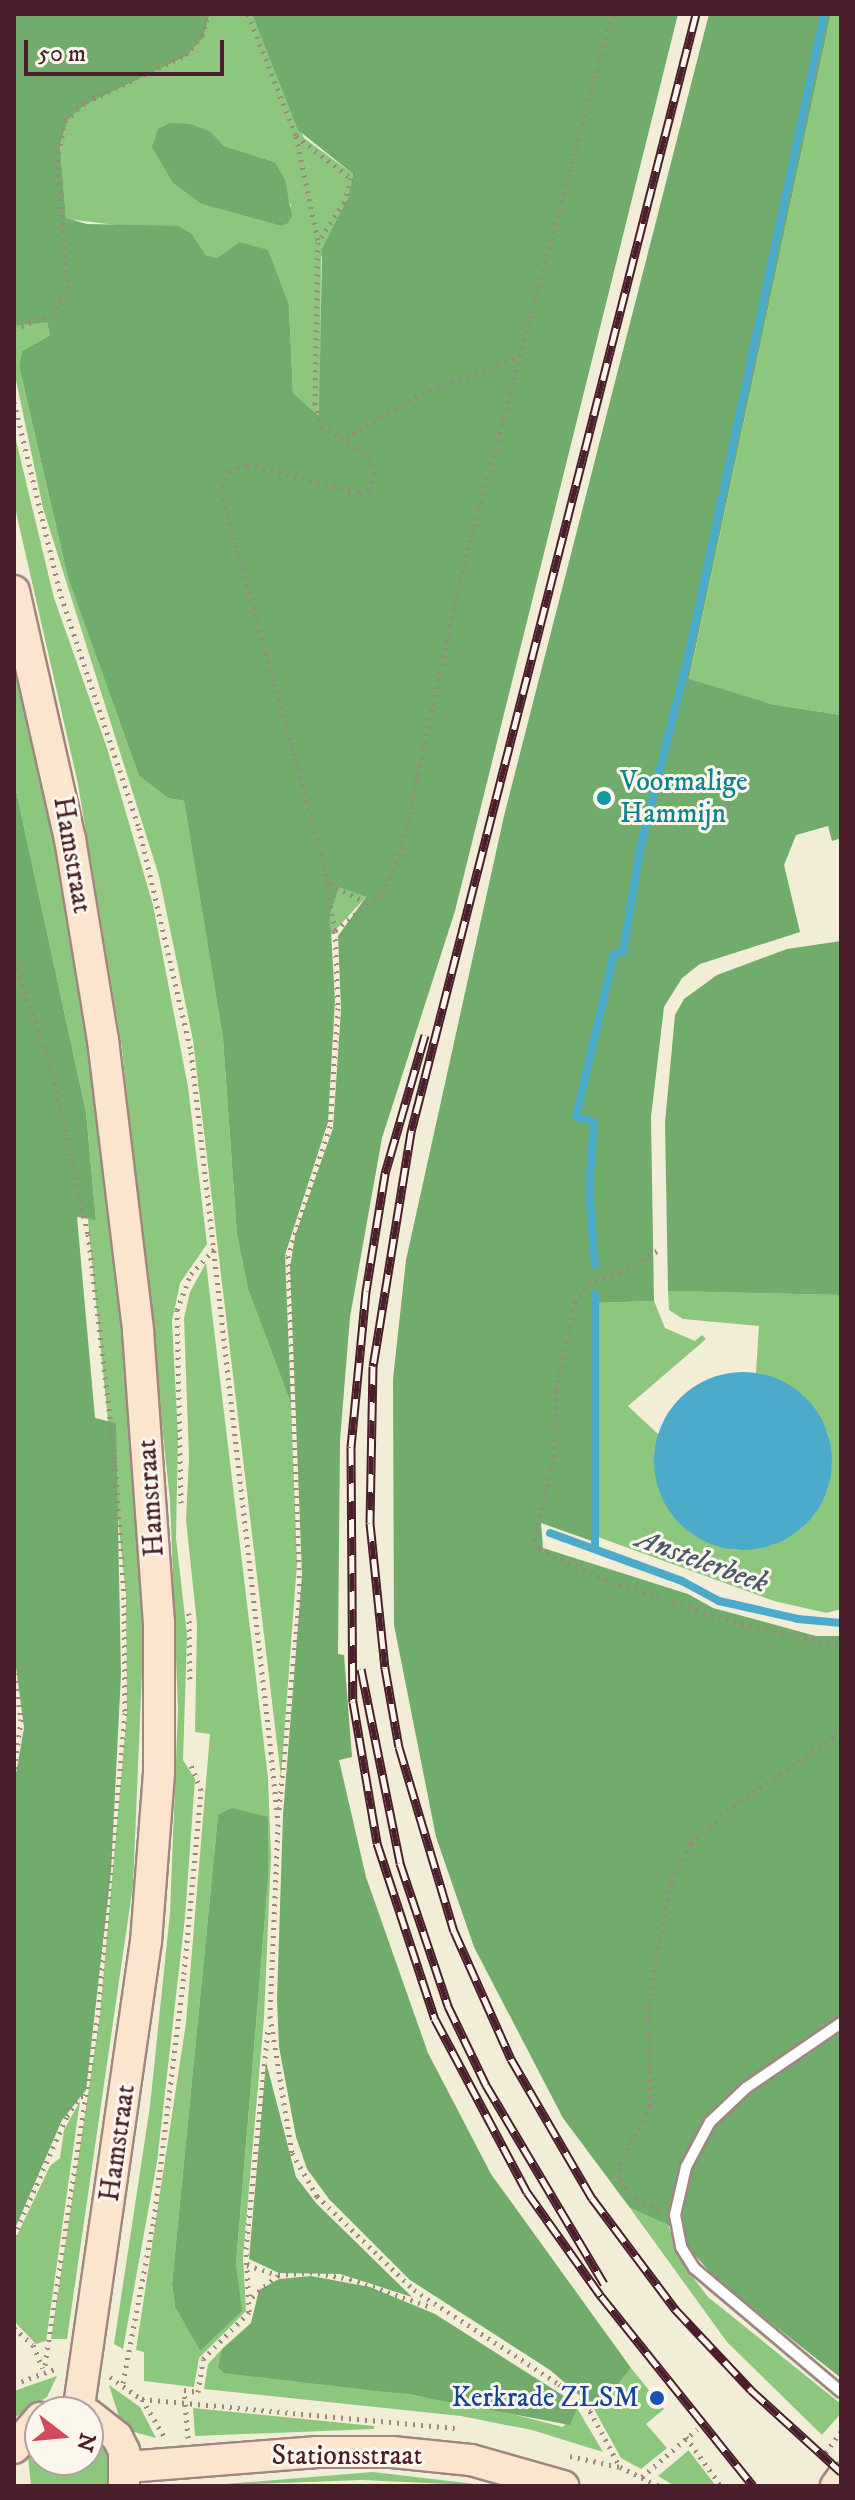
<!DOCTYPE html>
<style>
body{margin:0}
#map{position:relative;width:855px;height:2500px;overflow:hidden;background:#f2edd7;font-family:"IM FELL DW Pica",serif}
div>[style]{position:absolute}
.green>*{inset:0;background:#8cc77d}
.forest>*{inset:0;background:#71ac6c}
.water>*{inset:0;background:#4caacb}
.round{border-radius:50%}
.stream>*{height:8px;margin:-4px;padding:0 4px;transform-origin:4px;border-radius:4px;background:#4caacb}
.path>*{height:5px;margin-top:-2.5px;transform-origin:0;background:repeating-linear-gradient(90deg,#9e8681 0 2px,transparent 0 8px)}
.roads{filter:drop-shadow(2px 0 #9e8681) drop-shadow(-2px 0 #9e8681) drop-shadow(0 2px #9e8681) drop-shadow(0 -2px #9e8681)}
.lane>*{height:10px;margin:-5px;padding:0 5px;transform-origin:5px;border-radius:5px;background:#fff}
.secondary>*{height:30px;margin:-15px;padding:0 15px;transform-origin:15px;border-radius:15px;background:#fbe5cf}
.rail>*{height:9px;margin-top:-4.5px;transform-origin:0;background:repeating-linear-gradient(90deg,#fbf7ec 0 18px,#4a1f2b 0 36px);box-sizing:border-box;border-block:2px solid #4a1f2b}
.dots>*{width:22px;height:22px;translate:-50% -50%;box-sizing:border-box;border:4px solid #fbf7ec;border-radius:50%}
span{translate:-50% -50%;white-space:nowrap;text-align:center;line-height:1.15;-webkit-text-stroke:6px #fbf7ec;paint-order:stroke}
.culture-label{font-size:28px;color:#0d838f}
.left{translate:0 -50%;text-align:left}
.street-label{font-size:28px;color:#4a1f2b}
.transit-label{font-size:28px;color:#164399}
.right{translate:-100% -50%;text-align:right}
.water-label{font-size:30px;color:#4b576b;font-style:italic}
.frame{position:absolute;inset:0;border:16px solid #4a1f2b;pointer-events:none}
.north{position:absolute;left:24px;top:2396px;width:80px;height:80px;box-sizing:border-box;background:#fbf7ec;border:2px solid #b4a19f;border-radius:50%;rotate:106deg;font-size:22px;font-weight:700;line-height:32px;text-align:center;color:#4a1f2b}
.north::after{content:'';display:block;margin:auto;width:28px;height:36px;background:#d1495b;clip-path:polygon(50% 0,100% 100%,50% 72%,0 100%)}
.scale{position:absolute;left:24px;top:40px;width:200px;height:36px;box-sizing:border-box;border:4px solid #4a1f2b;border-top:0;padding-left:10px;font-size:24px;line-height:28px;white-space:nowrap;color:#4a1f2b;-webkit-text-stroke:6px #fbf7ec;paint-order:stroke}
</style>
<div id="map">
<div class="green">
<i style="clip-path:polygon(evenodd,210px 14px,252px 14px,304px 138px,353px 174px,348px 198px,321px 258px,320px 417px,293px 393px,289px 306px,239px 242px,217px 258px,206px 255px,192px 234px,66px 219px,60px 145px,68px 120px,85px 105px,187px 56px,203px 38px,210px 14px,211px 132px,224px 146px,275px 162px,291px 206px,281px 226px,201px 204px,173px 183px,211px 132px)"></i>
<i style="clip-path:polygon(831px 14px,841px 14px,841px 715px,771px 704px,689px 680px)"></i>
<i style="clip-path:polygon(35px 321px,47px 322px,50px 335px,22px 351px,19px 366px,68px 578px,139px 776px,168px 798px,184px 801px,223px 1039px,237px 1235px,248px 1289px,291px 1404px,297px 1563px,281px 1777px,193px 1040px,159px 876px,43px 508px,14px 371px,14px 326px)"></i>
<i style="clip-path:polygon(14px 432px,54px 598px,107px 748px,153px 905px,188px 1087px,207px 1244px,180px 1283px,172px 1321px,178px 1436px,176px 1538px,187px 1635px,183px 1760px,195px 1779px,185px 1917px,157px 2162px,123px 2349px,114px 2344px,150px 2106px,170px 1913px,178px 1709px,170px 1500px,122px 1049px,78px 784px,14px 503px)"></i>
<i style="clip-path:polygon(14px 651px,64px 892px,102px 1148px,132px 1425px,144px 1625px,133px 1885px,67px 2339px,51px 2339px,100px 2015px,127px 1712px,126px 1596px,89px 1234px,88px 1219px,96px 1219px,86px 1112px,14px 781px)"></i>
<i style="clip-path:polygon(338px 886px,366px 897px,331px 935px,330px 914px)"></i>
<i style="clip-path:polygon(evenodd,206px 1263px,268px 1778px,271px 1856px,264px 2018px,243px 2257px,246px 2311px,199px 2358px,194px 2387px,144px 2381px,144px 2352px,136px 2350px,186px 2023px,210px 1734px,195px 1732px,197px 1624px,186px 1520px,189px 1458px,184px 1318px,190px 1292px,206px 1263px,218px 1815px,268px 1817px,268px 1881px,236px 2264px,239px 2303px,200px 2351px,175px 2307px,172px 2284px,218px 1815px)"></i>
<i style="clip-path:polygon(668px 1291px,841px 1295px,841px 1609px,827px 1613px,774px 1601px,598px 1537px,596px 1303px,654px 1301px,665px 1328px,695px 1341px,702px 1335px,706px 1339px,628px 1406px,659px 1435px,658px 1486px,673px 1515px,692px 1534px,734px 1550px,773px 1545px,801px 1529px,827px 1491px,832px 1466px,828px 1433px,803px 1395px,756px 1373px,759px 1326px,683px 1319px,669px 1310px)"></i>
<i style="clip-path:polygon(80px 2101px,46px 2341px,36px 2344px,14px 2321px,14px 2242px,50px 2166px,60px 2158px,64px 2130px)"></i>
<i style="clip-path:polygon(630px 2208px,668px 2225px,685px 2267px,708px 2297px,841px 2404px,841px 2413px,822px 2435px,727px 2342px)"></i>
<i style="clip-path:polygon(222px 2349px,219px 2368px,473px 2404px,563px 2427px,577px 2408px,603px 2452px,532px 2430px,461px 2416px,204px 2389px,208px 2364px)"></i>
<i style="clip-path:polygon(631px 2368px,664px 2409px,646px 2424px,667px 2448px,641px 2469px,621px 2458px,593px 2407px,604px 2402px)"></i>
<i style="clip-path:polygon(57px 2376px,47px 2397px,14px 2418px,14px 2391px)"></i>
<i style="clip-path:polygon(109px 2385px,140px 2407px,156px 2438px,134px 2432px,120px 2420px)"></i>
<i style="clip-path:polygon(193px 2408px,374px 2426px,374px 2429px,195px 2436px)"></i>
<i style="clip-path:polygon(88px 2430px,107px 2450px,107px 2486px,31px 2486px,28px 2457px,40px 2437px,40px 2460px,88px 2460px)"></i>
<i style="clip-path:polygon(689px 2450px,689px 2451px,716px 2486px,675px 2486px,658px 2476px)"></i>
<i style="clip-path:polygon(373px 2472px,492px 2486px,362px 2480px,201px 2486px)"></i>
</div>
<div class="forest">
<i style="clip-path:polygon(14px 14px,210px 14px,203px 38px,187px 56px,85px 105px,68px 120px,60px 145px,66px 218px,87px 224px,178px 226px,192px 234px,206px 255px,217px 258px,239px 242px,268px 250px,289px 306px,293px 393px,319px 416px,322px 249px,348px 198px,353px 174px,298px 130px,252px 14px,678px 14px,455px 911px,382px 1138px,350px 1317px,340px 1440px,338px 1654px,344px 1655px,352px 1757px,339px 1760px,366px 1877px,428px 2053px,491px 2174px,631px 2368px,604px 2402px,593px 2407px,550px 2370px,410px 2280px,329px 2199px,307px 2169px,296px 2137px,279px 2047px,277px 1999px,283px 1815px,302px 1575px,290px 1267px,295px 1236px,333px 1128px,341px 1009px,338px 936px,366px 897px,339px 887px,330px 914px,335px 1001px,328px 1122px,285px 1255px,291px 1404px,248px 1289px,237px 1235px,223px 1039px,184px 801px,168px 798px,139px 776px,68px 578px,19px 366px,22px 351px,50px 335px,47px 322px,14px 326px)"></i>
<i style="clip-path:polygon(709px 14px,831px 14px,689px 679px,771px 704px,841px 715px,841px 838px,832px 841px,828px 826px,796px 835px,784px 865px,800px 932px,700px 964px,682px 978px,664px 1007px,651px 1117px,654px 1301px,596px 1303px,592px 1297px,592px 1541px,541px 1523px,543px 1548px,688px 1594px,713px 1608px,816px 1636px,841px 1636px,841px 2378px,718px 2281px,668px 2225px,630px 2208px,563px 2118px,474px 1947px,436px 1837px,394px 1625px,393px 1379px,406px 1260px,504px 816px)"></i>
<i style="clip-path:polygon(170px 123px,190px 124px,211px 132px,224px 146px,275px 162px,285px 180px,292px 216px,288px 223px,281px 226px,201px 204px,173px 183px,152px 147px,158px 129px)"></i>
<i style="clip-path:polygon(14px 781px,86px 1112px,96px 1220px,77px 1217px,95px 1418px,116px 1423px,121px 1674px,111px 1872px,86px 2090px,62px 2120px,14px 2231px,14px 1785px,24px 1728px,14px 1652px)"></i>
<i style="clip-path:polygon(841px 941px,841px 1295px,668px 1291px,665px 1123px,675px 1015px,684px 999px,717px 975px,787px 949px)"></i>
<i style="clip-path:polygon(232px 1808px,268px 1817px,268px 1881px,236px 2264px,242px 2311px,200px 2351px,175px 2307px,172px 2284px,218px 1815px)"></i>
<i style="clip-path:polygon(266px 2062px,296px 2177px,316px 2203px,412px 2297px,340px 2274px,279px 2273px,249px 2259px)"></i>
<i style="clip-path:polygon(311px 2276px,370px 2287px,435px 2314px,564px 2396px,577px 2408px,570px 2425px,412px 2395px,224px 2373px,218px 2367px,222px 2349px,251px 2323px,259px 2290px,279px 2279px)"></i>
</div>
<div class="water">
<i class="round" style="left:654px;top:1372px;width:178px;height:178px"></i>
</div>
<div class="stream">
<i style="left:595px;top:1265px;width:76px;rotate:-94.5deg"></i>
<i style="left:589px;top:1189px;width:67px;rotate:-85.7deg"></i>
<i style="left:594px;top:1122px;width:19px;rotate:-164deg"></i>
<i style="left:576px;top:1117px;width:167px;rotate:-76.9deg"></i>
<i style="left:614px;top:954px;width:9px;rotate:-18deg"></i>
<i style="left:623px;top:951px;width:103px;rotate:-80.5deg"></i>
<i style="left:640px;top:849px;width:207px;rotate:-76deg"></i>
<i style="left:690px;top:648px;width:648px;rotate:-78.07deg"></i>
<i style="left:550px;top:1533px;width:140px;rotate:20deg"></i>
<i style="left:682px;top:1581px;width:42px;rotate:28.4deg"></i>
<i style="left:719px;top:1601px;width:81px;rotate:12.8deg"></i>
<i style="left:798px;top:1619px;width:43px;rotate:5.3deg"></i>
<i style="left:595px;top:1548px;width:253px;rotate:-90deg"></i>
</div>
<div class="path">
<i style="left:248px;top:14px;width:131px;rotate:68.5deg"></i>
<i style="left:296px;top:136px;width:69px;rotate:37.4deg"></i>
<i style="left:351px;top:178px;width:25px;rotate:106deg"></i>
<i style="left:344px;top:202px;width:48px;rotate:123deg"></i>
<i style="left:318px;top:242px;width:161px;rotate:91.1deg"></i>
<i style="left:315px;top:403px;width:24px;rotate:75deg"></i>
<i style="left:321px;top:426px;width:56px;rotate:33.4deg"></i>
<i style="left:368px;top:457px;width:17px;rotate:69deg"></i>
<i style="left:374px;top:473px;width:18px;rotate:106deg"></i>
<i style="left:369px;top:490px;width:11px;rotate:165deg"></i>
<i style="left:358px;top:493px;width:116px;rotate:-165.5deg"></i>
<i style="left:246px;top:464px;width:17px;rotate:156deg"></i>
<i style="left:230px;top:471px;width:22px;rotate:114deg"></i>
<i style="left:221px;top:491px;width:381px;rotate:74.5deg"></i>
<i style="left:323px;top:858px;width:74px;rotate:80.7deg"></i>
<i style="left:335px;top:931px;width:77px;rotate:87.8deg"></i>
<i style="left:338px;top:1008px;width:118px;rotate:93.9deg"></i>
<i style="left:330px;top:1126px;width:137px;rotate:107.9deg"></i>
<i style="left:288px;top:1256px;width:336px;rotate:88deg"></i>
<i style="left:300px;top:1592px;width:220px;rotate:95.5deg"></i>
<i style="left:296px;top:136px;width:107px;rotate:78.2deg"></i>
<i style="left:14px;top:329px;width:40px;rotate:-20.2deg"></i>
<i style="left:52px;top:315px;width:31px;rotate:-59deg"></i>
<i style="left:68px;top:288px;width:127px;rotate:-95deg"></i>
<i style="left:57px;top:161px;width:41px;rotate:-78.7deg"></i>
<i style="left:65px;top:121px;width:28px;rotate:-42deg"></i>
<i style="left:86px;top:102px;width:110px;rotate:-25.2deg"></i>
<i style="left:186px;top:55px;width:25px;rotate:-50deg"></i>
<i style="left:202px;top:36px;width:23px;rotate:-75deg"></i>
<i style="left:14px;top:402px;width:200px;rotate:76.4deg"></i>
<i style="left:61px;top:596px;width:245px;rotate:71.4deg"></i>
<i style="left:139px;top:828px;width:230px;rotate:76.9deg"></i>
<i style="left:191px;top:1052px;width:705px;rotate:83.48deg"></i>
<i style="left:271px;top:1752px;width:72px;rotate:84.4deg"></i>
<i style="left:278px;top:1824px;width:192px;rotate:92.4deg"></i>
<i style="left:270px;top:2016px;width:139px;rotate:80.9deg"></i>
<i style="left:292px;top:2153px;width:50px;rotate:59.8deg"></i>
<i style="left:317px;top:2196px;width:135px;rotate:44.1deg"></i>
<i style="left:414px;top:2290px;width:173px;rotate:33deg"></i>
<i style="left:559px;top:2384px;width:41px;rotate:41.1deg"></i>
<i style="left:590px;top:2411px;width:64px;rotate:61.8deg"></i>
<i style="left:346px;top:438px;width:88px;rotate:-30.6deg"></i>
<i style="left:422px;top:393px;width:103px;rotate:-20.6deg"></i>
<i style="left:329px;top:884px;width:41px;rotate:25.9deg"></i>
<i style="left:335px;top:930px;width:61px;rotate:-37.6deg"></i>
<i style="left:383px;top:893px;width:52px;rotate:-67.4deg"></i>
<i style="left:403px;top:845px;width:263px;rotate:-77.9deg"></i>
<i style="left:458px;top:588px;width:594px;rotate:-74.98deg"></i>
<i style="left:14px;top:961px;width:120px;rotate:71.1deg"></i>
<i style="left:53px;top:1075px;width:163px;rotate:77.6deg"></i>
<i style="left:88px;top:1234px;width:229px;rotate:83.2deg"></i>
<i style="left:115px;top:1461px;width:136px;rotate:86.2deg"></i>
<i style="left:124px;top:1597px;width:116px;rotate:89.5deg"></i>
<i style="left:125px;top:1713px;width:303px;rotate:95.1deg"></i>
<i style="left:98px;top:2015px;width:360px;rotate:98.6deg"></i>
<i style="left:657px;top:1251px;width:43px;rotate:149.3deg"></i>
<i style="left:620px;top:1273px;width:31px;rotate:165deg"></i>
<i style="left:590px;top:1281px;width:26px;rotate:126deg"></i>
<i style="left:575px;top:1302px;width:91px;rotate:102.1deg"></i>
<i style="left:556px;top:1391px;width:70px;rotate:91.6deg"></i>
<i style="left:554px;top:1461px;width:81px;rotate:104.2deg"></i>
<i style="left:534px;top:1540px;width:11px;rotate:63deg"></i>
<i style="left:539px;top:1550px;width:80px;rotate:23.7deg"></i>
<i style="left:612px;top:1582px;width:128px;rotate:18.2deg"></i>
<i style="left:734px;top:1622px;width:109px;rotate:12.1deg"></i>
<i style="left:181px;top:1503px;width:193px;rotate:-91.2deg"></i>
<i style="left:177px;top:1310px;width:39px;rotate:-69deg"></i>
<i style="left:191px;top:1274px;width:34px;rotate:-47deg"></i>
<i style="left:189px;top:1613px;width:69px;rotate:89.2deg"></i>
<i style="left:14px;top:1673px;width:47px;rotate:81.3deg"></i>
<i style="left:21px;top:1719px;width:54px;rotate:97.4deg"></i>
<i style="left:659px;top:2210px;width:33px;rotate:-153deg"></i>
<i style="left:630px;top:2195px;width:20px;rotate:-123deg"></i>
<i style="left:619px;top:2178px;width:14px;rotate:-86deg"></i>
<i style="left:620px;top:2164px;width:67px;rotate:-62.3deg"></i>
<i style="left:651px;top:2105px;width:102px;rotate:-91.7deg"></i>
<i style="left:648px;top:2003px;width:124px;rotate:-79.3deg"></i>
<i style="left:671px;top:1881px;width:43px;rotate:-62.2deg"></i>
<i style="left:691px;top:1843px;width:48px;rotate:-41.6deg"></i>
<i style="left:727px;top:1811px;width:139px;rotate:-34.7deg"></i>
<i style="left:14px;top:2236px;width:131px;rotate:-66.2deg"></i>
<i style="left:67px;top:2116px;width:24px;rotate:-55deg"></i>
<i style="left:81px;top:2096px;width:5px;rotate:11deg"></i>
<i style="left:247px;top:2265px;width:33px;rotate:18deg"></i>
<i style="left:278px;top:2275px;width:32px;rotate:-5deg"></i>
<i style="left:310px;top:2272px;width:41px;rotate:9.9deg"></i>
<i style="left:350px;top:2279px;width:86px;rotate:19.1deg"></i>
<i style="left:252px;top:2297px;width:33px;rotate:-40deg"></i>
<i style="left:14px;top:2328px;width:25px;rotate:42deg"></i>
<i style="left:33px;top:2345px;width:25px;rotate:67deg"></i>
<i style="left:110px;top:2377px;width:39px;rotate:35deg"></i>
<i style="left:142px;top:2399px;width:43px;rotate:59.3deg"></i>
<i style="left:123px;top:2383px;width:167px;rotate:-79.3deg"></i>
<i style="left:154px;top:2219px;width:247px;rotate:-83deg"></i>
<i style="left:184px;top:1974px;width:185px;rotate:-84.7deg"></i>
<i style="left:201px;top:1790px;width:32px;rotate:-112deg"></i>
<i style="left:14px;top:2384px;width:47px;rotate:-20deg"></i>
<i style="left:142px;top:2399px;width:314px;rotate:5.3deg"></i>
<i style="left:686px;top:2437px;width:60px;rotate:54.5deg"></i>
<i style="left:188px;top:2438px;width:48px;rotate:-94.8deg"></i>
<i style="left:184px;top:2390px;width:14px;rotate:8deg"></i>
<i style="left:198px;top:2392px;width:33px;rotate:-81deg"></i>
<i style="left:203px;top:2359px;width:66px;rotate:-45.6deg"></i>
<i style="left:249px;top:2312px;width:63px;rotate:-92.7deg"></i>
<i style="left:246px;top:2249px;width:221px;rotate:-84.3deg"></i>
<i style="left:570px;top:2456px;width:51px;rotate:12.4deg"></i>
<i style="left:620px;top:2467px;width:43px;rotate:26deg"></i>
<i style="left:821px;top:2459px;width:34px;rotate:-54deg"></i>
<i style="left:642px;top:2477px;width:73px;rotate:-41.1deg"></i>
</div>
<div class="roads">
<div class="lane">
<i style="left:841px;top:2023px;width:115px;rotate:145.6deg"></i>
<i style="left:746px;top:2088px;width:50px;rotate:136.6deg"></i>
<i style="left:710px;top:2122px;width:51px;rotate:118.1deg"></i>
<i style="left:686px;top:2167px;width:49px;rotate:102.9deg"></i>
<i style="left:675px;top:2215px;width:33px;rotate:79deg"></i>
<i style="left:681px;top:2247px;width:25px;rotate:58deg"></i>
<i style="left:694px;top:2268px;width:192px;rotate:40.1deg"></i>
</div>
<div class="secondary">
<i style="left:14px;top:591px;width:254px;rotate:77.3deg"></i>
<i style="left:70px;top:839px;width:204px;rotate:80.7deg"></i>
<i style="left:103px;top:1040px;width:293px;rotate:83.1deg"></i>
<i style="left:138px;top:1331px;width:292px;rotate:85.9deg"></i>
<i style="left:159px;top:1622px;width:151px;rotate:90deg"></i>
<i style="left:159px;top:1773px;width:169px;rotate:94.4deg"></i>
<i style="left:146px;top:1941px;width:475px;rotate:98.2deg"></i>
<i style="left:88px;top:2414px;width:37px;rotate:38deg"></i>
<i style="left:117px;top:2437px;width:16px;rotate:63deg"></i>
<i style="left:124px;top:2451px;width:33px;rotate:90deg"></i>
<i style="left:14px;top:2448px;width:40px;rotate:-49deg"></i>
<i style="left:127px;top:2467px;width:191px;rotate:-4.5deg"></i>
<i style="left:317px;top:2452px;width:75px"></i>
<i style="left:392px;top:2452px;width:79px;rotate:5.8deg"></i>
<i style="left:471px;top:2460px;width:96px;rotate:15.8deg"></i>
<i style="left:836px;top:2486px;width:9px;rotate:-54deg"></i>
</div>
</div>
<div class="rail">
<i style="left:696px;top:14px;width:1154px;rotate:104.3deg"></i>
<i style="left:411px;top:1132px;width:237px;rotate:99.2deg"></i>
<i style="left:373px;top:1366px;width:157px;rotate:91.1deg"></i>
<i style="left:370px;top:1523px;width:146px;rotate:84.1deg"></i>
<i style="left:385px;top:1668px;width:80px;rotate:80deg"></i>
<i style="left:399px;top:1747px;width:192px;rotate:73.4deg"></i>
<i style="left:454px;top:1931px;width:140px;rotate:66deg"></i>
<i style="left:511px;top:2059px;width:161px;rotate:59.8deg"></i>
<i style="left:592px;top:2198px;width:139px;rotate:53.2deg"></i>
<i style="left:675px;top:2309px;width:111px;rotate:46.8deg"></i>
<i style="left:751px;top:2390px;width:122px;rotate:42.3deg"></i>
<i style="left:425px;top:1035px;width:145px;rotate:106.1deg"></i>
<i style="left:385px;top:1174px;width:119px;rotate:99.2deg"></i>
<i style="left:366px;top:1291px;width:157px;rotate:95.5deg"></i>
<i style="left:351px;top:1447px;width:255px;rotate:89.6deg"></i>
<i style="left:353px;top:1702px;width:143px;rotate:80.3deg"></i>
<i style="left:377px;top:1843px;width:185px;rotate:71.8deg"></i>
<i style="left:435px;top:2019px;width:196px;rotate:62deg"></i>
<i style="left:527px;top:2192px;width:128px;rotate:54.6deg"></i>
<i style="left:601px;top:2296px;width:243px;rotate:51.3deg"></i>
<i style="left:361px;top:1669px;width:198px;rotate:78.6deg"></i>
<i style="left:400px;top:1863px;width:151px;rotate:71.4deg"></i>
<i style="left:448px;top:2006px;width:88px;rotate:64.3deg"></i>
<i style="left:486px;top:2085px;width:231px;rotate:59.3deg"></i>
</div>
<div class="dots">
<i style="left:604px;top:798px;background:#0f9aa8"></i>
<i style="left:657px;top:2398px;background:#1a4fb4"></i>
</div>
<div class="culture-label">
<span class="left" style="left:620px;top:798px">Voormalige<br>Hammijn</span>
</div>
<div class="street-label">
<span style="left:72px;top:855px;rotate:80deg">Hamstraat</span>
<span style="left:151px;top:1498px;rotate:-94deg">Hamstraat</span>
<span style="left:118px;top:2143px;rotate:-82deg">Hamstraat</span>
<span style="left:347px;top:2456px">Stationsstraat</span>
</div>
<div class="transit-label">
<span class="right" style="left:639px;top:2398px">Kerkrade ZLSM</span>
</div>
<div class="water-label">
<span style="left:702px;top:1562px;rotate:20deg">Anstelerbeek</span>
</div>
<div class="frame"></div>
<div class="north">N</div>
<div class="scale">50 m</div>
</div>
